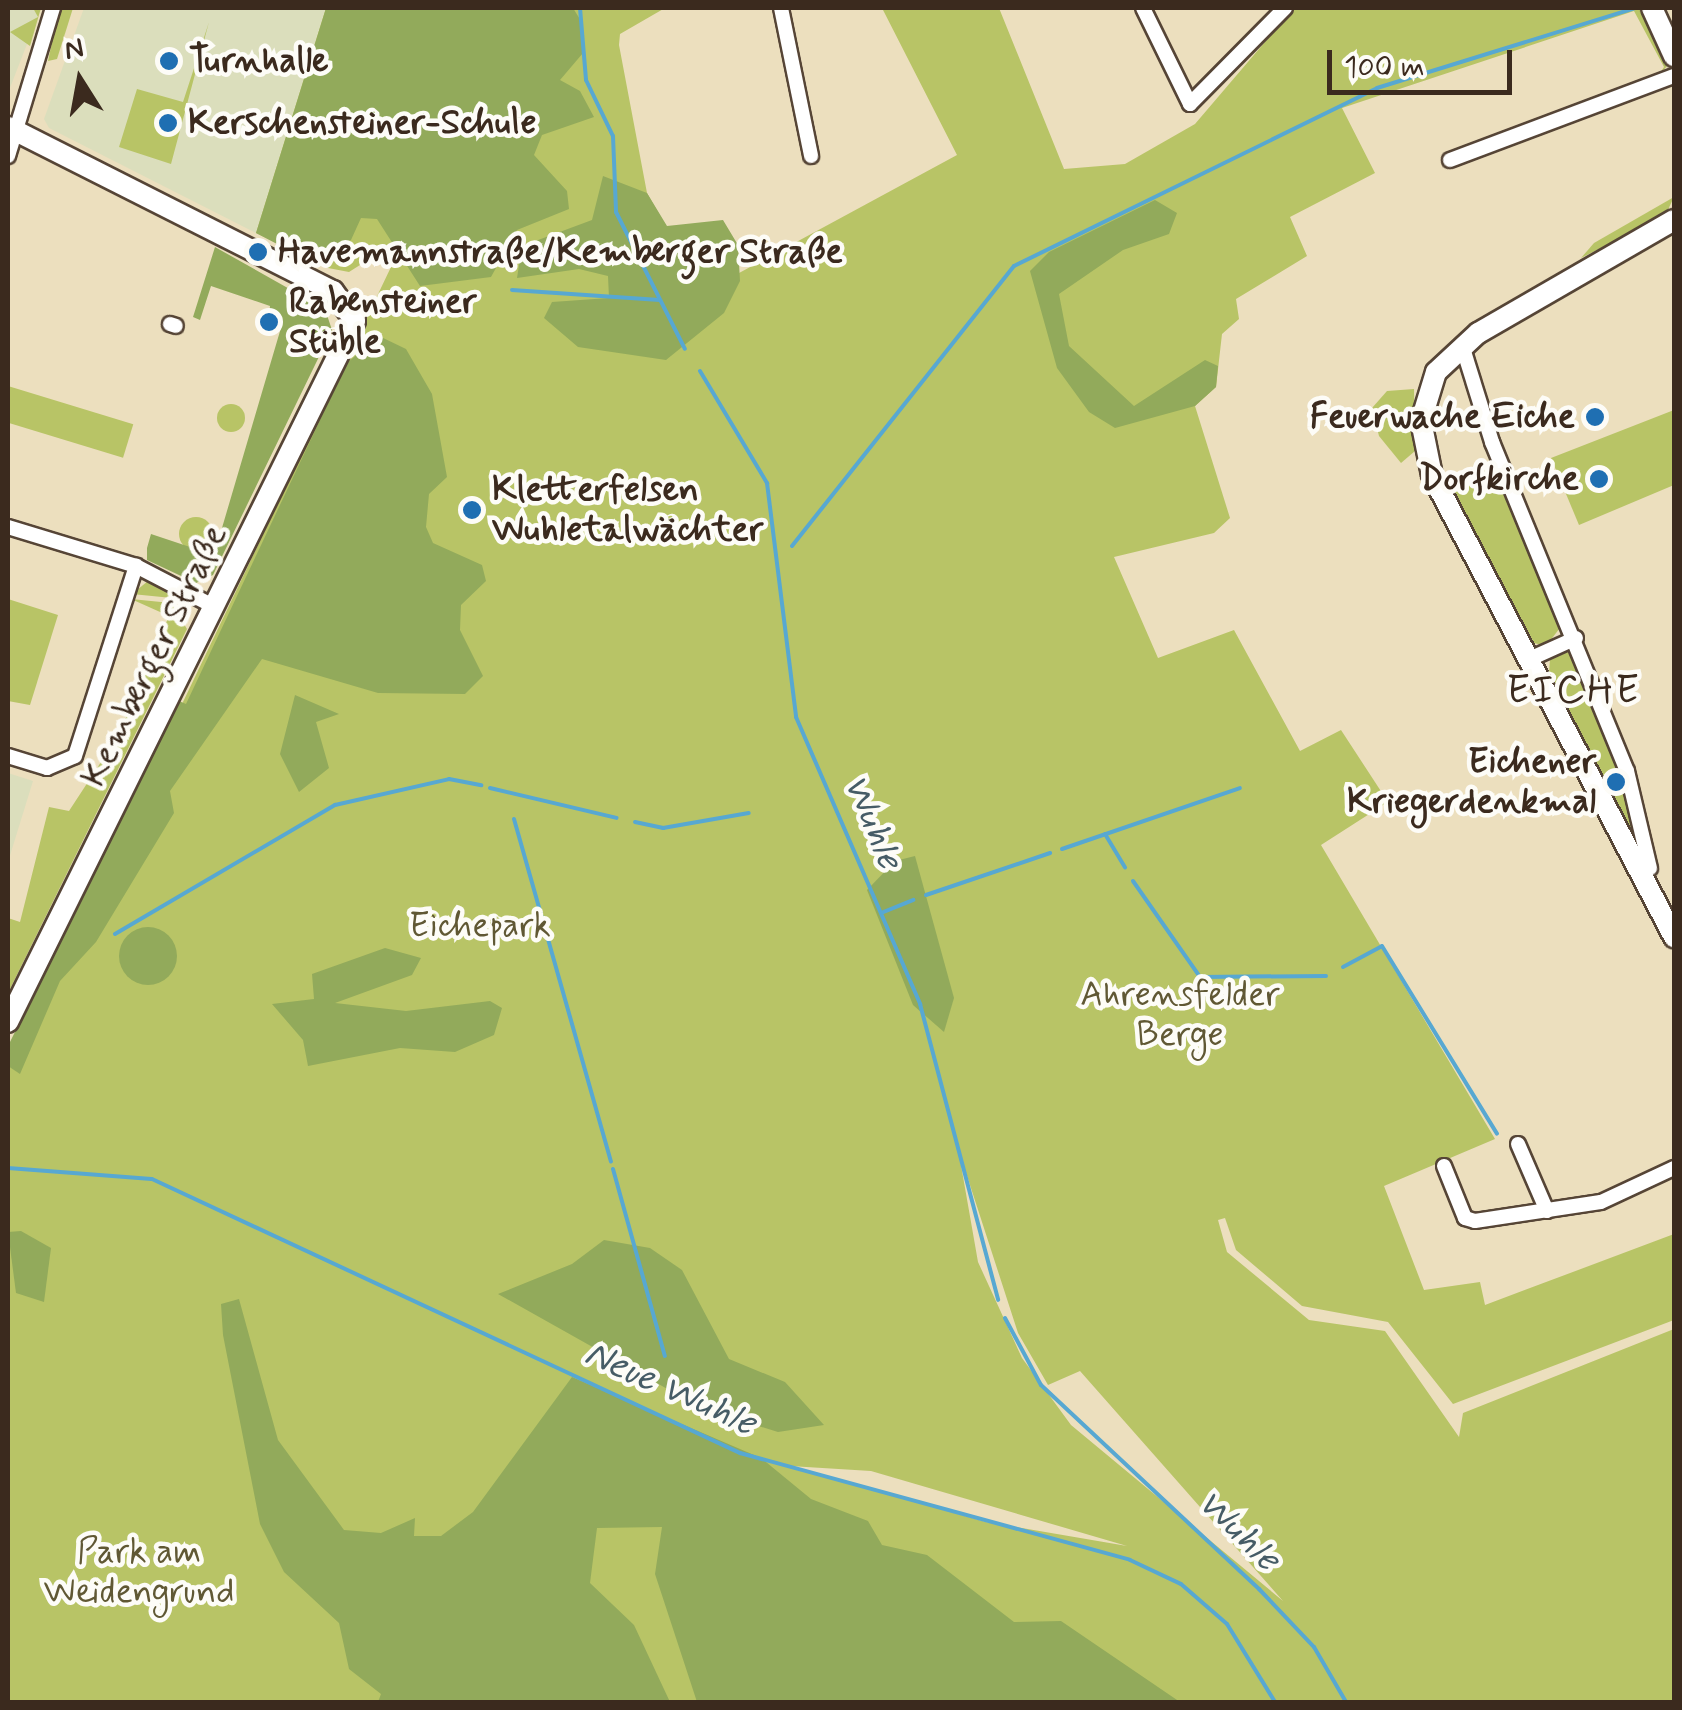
<!DOCTYPE html>
<meta charset="utf-8">
<style>
body{margin:0}
#map{position:relative;width:1682px;height:1710px;overflow:hidden;background:#ecdfbe;font-family:Mynerve,sans-serif}
div>[style]{position:absolute}
.built>*{inset:0;background:#dbdebc}
.green>*{inset:0;background:#b8c466;transform-origin:0 0}
.round{border-radius:50%}
.forest>*{inset:0;background:#92aa5b}
.stream>*{height:4px;margin:-2px;padding:0 2px;transform-origin:2px;border-radius:2px;background:#57a8d2}
.roads{filter:drop-shadow(2px 0 #564536) drop-shadow(-2px 0 #564536) drop-shadow(0 2px #564536) drop-shadow(0 -2px #564536)}
.minor>*{height:14px;margin:-7px;padding:0 7px;transform-origin:7px;border-radius:7px;background:#fff}
.secondary>*{height:20px;margin:-10px;padding:0 10px;transform-origin:10px;border-radius:10px;background:#fff}
.dots>*{width:28px;height:28px;translate:-50% -50%;box-sizing:border-box;border:5px solid #fdfcf7;border-radius:50%}
span{translate:-50% -50%;white-space:nowrap;text-align:center;line-height:1.15;-webkit-text-stroke:9px #fdfcf7;paint-order:stroke}
.poi-label{font-size:35px;color:#3b2a1e;font-weight:700}
.left{translate:0 -50%;text-align:left}
.right{translate:-100% -50%;text-align:right}
.street-label{font-size:35px;color:#3b2a1e}
.park-label{font-size:35px;color:#605834}
.water-label{font-size:38px;color:#465c66;font-style:italic}
.quarter-label{font-size:40px;color:#3b2a1e;letter-spacing:2.5px}
.frame{position:absolute;inset:0;border:10px solid #3b2a1e;pointer-events:none}
.north{position:absolute;left:30px;top:30px;width:100px;height:100px;-webkit-text-stroke:8px #fdfcf7;paint-order:stroke;rotate:349deg;font-size:28px;font-weight:700;line-height:40px;text-align:center;color:#3b2a1e}
.north::after{content:'';display:block;margin:auto;width:35px;height:45px;background:#3b2a1e;clip-path:polygon(50% 0,100% 100%,50% 72%,0 100%)}
.scale{position:absolute;left:1327px;top:50px;width:185px;height:45px;box-sizing:border-box;border:5px solid #3b2a1e;border-top:0;padding-left:12px;font-size:30px;line-height:35px;white-space:nowrap;color:#3b2a1e;-webkit-text-stroke:8px #fdfcf7;paint-order:stroke}
</style>
<div id="map">
<div class="built">
<i style="clip-path:polygon(8px 8px,41px 8px,8px 93px)"></i>
<i style="clip-path:polygon(84px 8px,326px 8px,256px 233px,49px 128px,44px 119px)"></i>
<i style="clip-path:polygon(8px 773px,33px 781px,8px 862px)"></i>
</div>
<div class="green">
<i style="clip-path:polygon(33px 8px,41px 8px,30px 46px,10px 32px,38px 17px)"></i>
<i style="clip-path:polygon(59px 8px,73px 8px,57px 59px,48px 61px)"></i>
<i style="clip-path:polygon(evenodd,326px 8px,665px 8px,620px 34px,619px 45px,647px 193px,704px 292px,957px 155px,882px 8px,999px 8px,1064px 169px,1125px 164px,1195px 124px,1294px 8px,1645px 8px,1670px 63px,1658px 76px,1664px 67px,1634px 11px,1342px 108px,1375px 173px,1290px 217px,1307px 256px,1236px 299px,1239px 319px,1222px 334px,1216px 387px,1195px 406px,1230px 518px,1214px 533px,1114px 557px,1158px 658px,1234px 630px,1300px 751px,1341px 730px,1388px 802px,1321px 845px,1495px 1139px,1384px 1186px,1424px 1290px,1480px 1282px,1485px 1305px,1674px 1234px,1674px 1320px,1453px 1404px,1388px 1322px,1302px 1306px,1236px 1250px,1225px 1218px,1218px 1220px,1227px 1252px,1309px 1320px,1385px 1331px,1459px 1437px,1463px 1413px,1674px 1329px,1674px 1702px,8px 1702px,8px 1068px,391px 267px,371px 258px,349px 272px,328px 268px,256px 233px,326px 8px,885px 879px,890px 941px,868px 890px,885px 879px,326px 8px,958px 1148px,1018px 1333px,1048px 1385px,1080px 1371px,1283px 1601px,1071px 1425px,1022px 1358px,978px 1262px,958px 1148px,326px 8px,790px 1466px,871px 1471px,1127px 1546px,986px 1522px,790px 1466px)"></i>
<i style="clip-path:polygon(209px 22px,171px 164px,119px 147px,137px 89px,183px 102px)"></i>
<i style="clip-path:polygon(1674px 197px,1665px 216px,1581px 258px,1594px 243px)"></i>
<i style="left:8px;top:386px;width:131px;height:35px;rotate:17deg"></i>
<i style="clip-path:polygon(1414px 389px,1415px 451px,1401px 463px,1379px 436px,1372px 408px,1387px 391px)"></i>
<i class="round" style="left:217px;top:404px;width:28px;height:28px"></i>
<i style="clip-path:polygon(1674px 410px,1674px 485px,1579px 525px,1551px 458px)"></i>
<i style="clip-path:polygon(1493px 466px,1563px 624px,1546px 646px,1534px 643px,1448px 486px)"></i>
<i class="round" style="left:179px;top:517px;width:34px;height:34px"></i>
<i style="clip-path:polygon(148px 581px,174px 594px,172px 598px,132px 594px)"></i>
<i style="clip-path:polygon(8px 599px,58px 615px,30px 705px,8px 701px)"></i>
<i style="clip-path:polygon(131px 599px,171px 603px,187px 629px,8px 993px,8px 918px,20px 922px,49px 807px,69px 811px,118px 736px,169px 616px)"></i>
<i style="clip-path:polygon(1569px 646px,1625px 785px,1641px 852px,1549px 673px,1550px 659px)"></i>
</div>
<div class="forest">
<i style="clip-path:polygon(326px 8px,573px 8px,581px 21px,583px 53px,560px 80px,580px 91px,594px 117px,542px 135px,534px 155px,567px 191px,569px 209px,517px 230px,491px 277px,420px 286px,377px 219px,361px 218px,351px 240px,302px 257px,256px 233px)"></i>
<i style="clip-path:polygon(603px 176px,647px 193px,667px 226px,723px 220px,738px 245px,740px 281px,724px 313px,666px 360px,578px 347px,544px 318px,552px 302px,609px 298px,608px 276px,579px 269px,517px 278px,522px 246px,592px 220px)"></i>
<i style="clip-path:polygon(1155px 200px,1177px 213px,1169px 234px,1123px 250px,1059px 294px,1069px 346px,1134px 406px,1205px 360px,1218px 366px,1216px 387px,1195px 406px,1115px 428px,1089px 412px,1057px 368px,1030px 271px,1049px 252px)"></i>
<i style="clip-path:polygon(215px 247px,325px 309px,332px 330px,213px 575px,196px 583px,147px 560px,147px 548px,151px 534px,214px 555px,283px 321px,269px 315px,270px 306px,211px 286px,200px 320px,193px 317px)"></i>
<i style="clip-path:polygon(379px 336px,406px 349px,432px 394px,447px 477px,429px 494px,426px 527px,433px 543px,482px 565px,486px 581px,461px 605px,460px 630px,483px 676px,465px 694px,378px 693px,262px 659px,170px 791px,174px 813px,96px 942px,60px 981px,20px 1074px,8px 1066px,8px 1046px,179px 701px,186px 704px,347px 363px)"></i>
<i style="clip-path:polygon(295px 695px,339px 714px,316px 722px,329px 768px,299px 792px,280px 754px)"></i>
<i style="clip-path:polygon(915px 856px,954px 998px,944px 1032px,913px 1005px,867px 890px,895px 861px)"></i>
<i class="round" style="left:119px;top:927px;width:58px;height:58px"></i>
<i style="clip-path:polygon(385px 948px,421px 958px,412px 975px,335px 1003px,406px 1011px,490px 1001px,502px 1008px,494px 1035px,455px 1052px,400px 1048px,308px 1066px,303px 1040px,272px 1004px,314px 999px,312px 974px)"></i>
<i style="clip-path:polygon(21px 1231px,51px 1248px,44px 1302px,16px 1293px,8px 1232px)"></i>
<i style="clip-path:polygon(604px 1240px,650px 1248px,682px 1270px,729px 1359px,785px 1382px,824px 1425px,778px 1432px,703px 1409px,498px 1294px,572px 1264px)"></i>
<i style="clip-path:polygon(239px 1299px,278px 1440px,344px 1530px,381px 1533px,415px 1518px,414px 1536px,441px 1536px,473px 1512px,572px 1377px,761px 1458px,811px 1499px,868px 1521px,882px 1545px,927px 1555px,1014px 1622px,1061px 1621px,1180px 1702px,697px 1702px,655px 1574px,662px 1527px,597px 1528px,590px 1583px,634px 1625px,670px 1702px,378px 1702px,381px 1694px,349px 1669px,339px 1623px,284px 1572px,260px 1524px,223px 1335px,221px 1304px)"></i>
</div>
<div class="stream">
<i style="left:580px;top:8px;width:72px;rotate:85.2deg"></i>
<i style="left:586px;top:80px;width:62px;rotate:64.3deg"></i>
<i style="left:613px;top:136px;width:76px;rotate:87.7deg"></i>
<i style="left:616px;top:212px;width:153px;rotate:63.3deg"></i>
<i style="left:512px;top:290px;width:148px;rotate:3.9deg"></i>
<i style="left:700px;top:371px;width:131px;rotate:59.1deg"></i>
<i style="left:767px;top:483px;width:236px;rotate:82.9deg"></i>
<i style="left:796px;top:717px;width:313px;rotate:66.6deg"></i>
<i style="left:920px;top:1004px;width:306px;rotate:75.2deg"></i>
<i style="left:792px;top:546px;width:357px;rotate:-51.6deg"></i>
<i style="left:1014px;top:266px;width:404px;rotate:-26.1deg"></i>
<i style="left:1377px;top:88px;width:270px;rotate:-17.2deg"></i>
<i style="left:490px;top:788px;width:130px;rotate:13.3deg"></i>
<i style="left:514px;top:819px;width:356px;rotate:74.2deg"></i>
<i style="left:635px;top:822px;width:29px;rotate:12deg"></i>
<i style="left:663px;top:828px;width:87px;rotate:-9.9deg"></i>
<i style="left:1105px;top:834px;width:39px;rotate:59deg"></i>
<i style="left:1062px;top:849px;width:188px;rotate:-18.9deg"></i>
<i style="left:1133px;top:881px;width:117px;rotate:55.1deg"></i>
<i style="left:1200px;top:977px;width:126px;rotate:-0.5deg"></i>
<i style="left:926px;top:895px;width:131px;rotate:-18.7deg"></i>
<i style="left:881px;top:913px;width:35px;rotate:-22deg"></i>
<i style="left:115px;top:934px;width:255px;rotate:-30.4deg"></i>
<i style="left:335px;top:805px;width:117px;rotate:-12.8deg"></i>
<i style="left:449px;top:779px;width:33px;rotate:11deg"></i>
<i style="left:1343px;top:967px;width:44px;rotate:-28.3deg"></i>
<i style="left:1382px;top:946px;width:220px;rotate:58.5deg"></i>
<i style="left:8px;top:1168px;width:144px;rotate:4.4deg"></i>
<i style="left:152px;top:1179px;width:649px;rotate:24.98deg"></i>
<i style="left:740px;top:1453px;width:404px;rotate:15.3deg"></i>
<i style="left:1130px;top:1560px;width:56px;rotate:25.2deg"></i>
<i style="left:1181px;top:1584px;width:61px;rotate:41deg"></i>
<i style="left:1227px;top:1624px;width:92px;rotate:58.4deg"></i>
<i style="left:613px;top:1169px;width:194px;rotate:74.5deg"></i>
<i style="left:1005px;top:1318px;width:76px;rotate:61.8deg"></i>
<i style="left:1041px;top:1385px;width:299px;rotate:43.1deg"></i>
<i style="left:1259px;top:1589px;width:80px;rotate:46.5deg"></i>
<i style="left:1314px;top:1647px;width:64px;rotate:59.8deg"></i>
</div>
<div class="roads">
<div class="minor">
<i style="left:781px;top:8px;width:151px;rotate:78.5deg"></i>
<i style="left:1143px;top:8px;width:107px;rotate:63.9deg"></i>
<i style="left:1190px;top:104px;width:135px;rotate:-45.3deg"></i>
<i style="left:8px;top:156px;width:155px;rotate:-73.1deg"></i>
<i style="left:1450px;top:160px;width:239px;rotate:-20.6deg"></i>
<i style="left:170px;top:324px;width:6px;rotate:18deg"></i>
<i style="left:1462px;top:345px;width:102px;rotate:72.8deg"></i>
<i style="left:1492px;top:442px;width:356px;rotate:67.7deg"></i>
<i style="left:1627px;top:771px;width:100px;rotate:76.7deg"></i>
<i style="left:8px;top:527px;width:134px;rotate:16.9deg"></i>
<i style="left:136px;top:566px;width:89px;rotate:27.4deg"></i>
<i style="left:1534px;top:657px;width:46px;rotate:-24.3deg"></i>
<i style="left:8px;top:756px;width:41px;rotate:17.1deg"></i>
<i style="left:47px;top:768px;width:30px;rotate:-23deg"></i>
<i style="left:75px;top:756px;width:200px;rotate:-72.2deg"></i>
<i style="left:1518px;top:1144px;width:73px;rotate:66.6deg"></i>
<i style="left:1444px;top:1166px;width:56px;rotate:68deg"></i>
<i style="left:1465px;top:1218px;width:10px;rotate:17deg"></i>
<i style="left:1475px;top:1221px;width:127px;rotate:-8.6deg"></i>
<i style="left:1601px;top:1202px;width:81px;rotate:-25deg"></i>
</div>
<div class="secondary">
<i style="left:1652px;top:8px;width:53px;rotate:65.4deg"></i>
<i style="left:8px;top:127px;width:364px;rotate:26.8deg"></i>
<i style="left:333px;top:291px;width:37px;rotate:54deg"></i>
<i style="left:355px;top:321px;width:782px;rotate:116.34deg"></i>
<i style="left:1674px;top:220px;width:226px;rotate:150deg"></i>
<i style="left:1478px;top:333px;width:57px;rotate:137.1deg"></i>
<i style="left:1436px;top:372px;width:51px;rotate:107deg"></i>
<i style="left:1421px;top:421px;width:55px;rotate:78.5deg"></i>
<i style="left:1432px;top:475px;width:522px;rotate:62.35deg"></i>
</div>
</div>
<div class="dots">
<i style="left:169px;top:61px;background:#1f6fb2"></i>
<i style="left:168px;top:123px;background:#1f6fb2"></i>
<i style="left:258px;top:252px;background:#1f6fb2"></i>
<i style="left:269px;top:322px;background:#1f6fb2"></i>
<i style="left:1595px;top:417px;background:#1f6fb2"></i>
<i style="left:1599px;top:479px;background:#1f6fb2"></i>
<i style="left:472px;top:510px;background:#1f6fb2"></i>
<i style="left:1616px;top:782px;background:#1f6fb2"></i>
</div>
<div class="poi-label">
<span class="left" style="left:189px;top:61px">Turnhalle</span>
<span class="left" style="left:188px;top:123px">Kerschensteiner-Schule</span>
<span class="left" style="left:278px;top:252px">Havemannstraße/Kemberger Straße</span>
<span class="left" style="left:289px;top:322px">Rabensteiner<br>Stüble</span>
<span class="right" style="left:1575px;top:417px">Feuerwache Eiche</span>
<span class="right" style="left:1579px;top:479px">Dorfkirche</span>
<span class="left" style="left:492px;top:510px">Kletterfelsen<br>Wuhletalwächter</span>
<span class="right" style="left:1596px;top:782px">Eichener<br>Kriegerdenkmal</span>
</div>
<div class="street-label">
<span style="left:155px;top:656px;rotate:-64deg">Kemberger Straße</span>
</div>
<div class="park-label">
<span style="left:480px;top:926px">Eichepark</span>
<span style="left:1180px;top:1015px">Ahrensfelder<br>Berge</span>
<span style="left:139px;top:1572px">Park am<br>Weidengrund</span>
</div>
<div class="water-label">
<span style="left:872px;top:822px;rotate:67deg">Wuhle</span>
<span style="left:670px;top:1389px;rotate:24deg">Neue Wuhle</span>
<span style="left:1238px;top:1531px;rotate:44deg">Wuhle</span>
</div>
<div class="quarter-label">
<span style="left:1574px;top:691px">EICHE</span>
</div>
<div class="frame"></div>
<div class="north">N</div>
<div class="scale">100 m</div>
</div>
